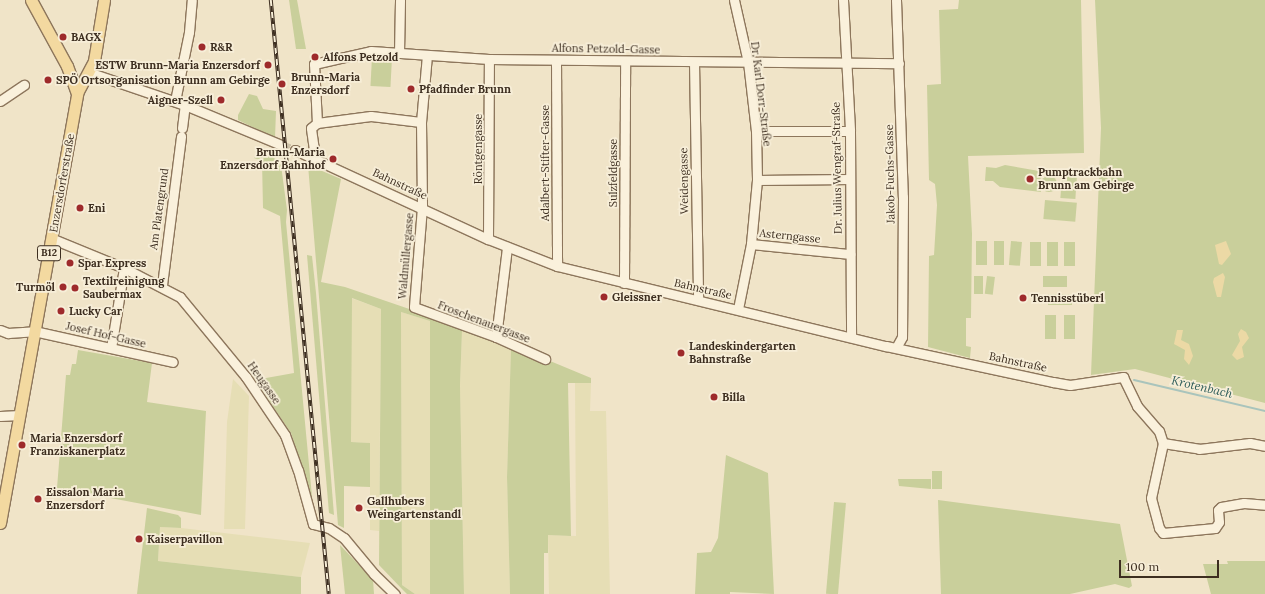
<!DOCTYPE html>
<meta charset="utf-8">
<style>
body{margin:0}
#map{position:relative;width:1265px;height:594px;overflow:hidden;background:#f0e4c8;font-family:Lora,serif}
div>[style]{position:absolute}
.farmland>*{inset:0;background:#e6deb5}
.green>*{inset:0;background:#c9cf9b;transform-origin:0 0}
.round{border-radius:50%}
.sand>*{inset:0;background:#ecd9a5}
.stream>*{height:2px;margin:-1px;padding:0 1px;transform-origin:1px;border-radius:1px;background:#a9c4bc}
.minor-tunnel>*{height:9px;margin-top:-4.5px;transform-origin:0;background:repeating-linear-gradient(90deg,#ccc0a6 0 9px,transparent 0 13.5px)}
.roads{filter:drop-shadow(1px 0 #8d765c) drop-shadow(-1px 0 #8d765c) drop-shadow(0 1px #8d765c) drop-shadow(0 -1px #8d765c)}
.minor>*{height:9px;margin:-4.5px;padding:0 4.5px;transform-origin:4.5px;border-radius:4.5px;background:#faf1dc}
.major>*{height:11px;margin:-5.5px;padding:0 5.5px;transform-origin:5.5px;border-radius:5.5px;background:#f3d9a0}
.rail>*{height:3.5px;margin-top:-1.75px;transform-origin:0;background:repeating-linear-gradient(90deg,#f7eed8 0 6px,#3d2e20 0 12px);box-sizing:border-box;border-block:1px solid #3d2e20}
.dots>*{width:11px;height:11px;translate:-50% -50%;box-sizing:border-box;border:2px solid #f7eed8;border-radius:50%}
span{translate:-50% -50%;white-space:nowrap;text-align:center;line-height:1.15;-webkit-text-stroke:3.5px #f7eed8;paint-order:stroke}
.shield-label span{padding:1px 3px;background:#f7eed8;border:1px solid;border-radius:3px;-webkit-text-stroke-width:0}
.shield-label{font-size:10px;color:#3d2e20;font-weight:700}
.poi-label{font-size:11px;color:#3d2e20;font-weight:700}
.left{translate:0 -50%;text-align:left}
.right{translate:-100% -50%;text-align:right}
.street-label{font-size:11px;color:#3d2e20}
.water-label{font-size:12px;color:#2f5d5a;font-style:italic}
.scale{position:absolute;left:1119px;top:560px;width:100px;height:18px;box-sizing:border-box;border:2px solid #3d2e20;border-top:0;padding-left:5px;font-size:12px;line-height:14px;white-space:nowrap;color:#3d2e20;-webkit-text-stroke:3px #f7eed8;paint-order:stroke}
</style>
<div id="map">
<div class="farmland">
<i style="clip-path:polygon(351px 298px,381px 309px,379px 531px,370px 530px,370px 443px,351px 442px)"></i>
<i style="clip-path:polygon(401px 312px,430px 321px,430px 594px,415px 594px,402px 585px)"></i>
<i style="clip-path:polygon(462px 331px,511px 348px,507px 477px,510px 594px,464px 594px,460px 385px)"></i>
<i style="clip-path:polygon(233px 379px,249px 396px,245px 529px,224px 529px,227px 422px)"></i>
<i style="clip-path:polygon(575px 383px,591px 383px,590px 411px,606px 411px,610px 594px,549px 594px,548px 535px,576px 536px)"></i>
<i style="clip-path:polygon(160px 527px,181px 528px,310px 543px,301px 577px,158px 561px)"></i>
</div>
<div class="green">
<i style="clip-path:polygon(289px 0,297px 0,306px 49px,296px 49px)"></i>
<i style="clip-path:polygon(959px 0,1081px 0,1084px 153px,968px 156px,972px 234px,971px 318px,966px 318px,966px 346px,971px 347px,970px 358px,928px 347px,929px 256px,934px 255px,937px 205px,935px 184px,929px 180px,927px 85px,941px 84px,939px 10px,958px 9px)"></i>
<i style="clip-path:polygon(1095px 0,1265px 0,1265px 403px,1135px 369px,1091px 375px,1101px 128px)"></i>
<i style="left:372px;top:57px;width:20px;height:29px;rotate:3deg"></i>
<i style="clip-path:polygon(249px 94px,257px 96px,263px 109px,276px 111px,275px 138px,238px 120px,238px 115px)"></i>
<i style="clip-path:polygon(264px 148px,281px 165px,287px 210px,286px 222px,313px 507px,291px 433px,255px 380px,294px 373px,280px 216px,263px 208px,262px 161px,254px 158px)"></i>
<i style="clip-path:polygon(308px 165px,341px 179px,321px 282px,345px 287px,497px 339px,591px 378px,591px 383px,568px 383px,571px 536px,548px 535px,548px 553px,544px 553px,544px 594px,510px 594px,507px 477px,511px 348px,462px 331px,460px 385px,464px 594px,430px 594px,430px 321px,401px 312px,402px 585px,415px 594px,407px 594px,402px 589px,379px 565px,381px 309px,352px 298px,351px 442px,370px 443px,370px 487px,344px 486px,344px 528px,338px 525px)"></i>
<i style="clip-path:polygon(1005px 165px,1039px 171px,1043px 175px,1039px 181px,1041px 192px,1000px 187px,993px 181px,985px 181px,986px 167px,996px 168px)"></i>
<i style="left:1062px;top:175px;width:15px;height:23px;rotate:4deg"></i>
<i class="round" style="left:1041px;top:176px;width:16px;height:16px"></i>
<i style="left:1045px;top:200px;width:32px;height:19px;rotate:5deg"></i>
<i style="left:976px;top:241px;width:11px;height:24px"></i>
<i style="left:994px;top:241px;width:10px;height:24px"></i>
<i style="left:1011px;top:241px;width:11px;height:24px;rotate:5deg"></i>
<i style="left:1030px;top:242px;width:11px;height:24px"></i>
<i style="left:1047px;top:242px;width:11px;height:24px"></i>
<i style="left:1064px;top:242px;width:11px;height:24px"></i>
<i style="clip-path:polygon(307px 255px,312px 256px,316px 293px,334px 515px,329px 513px)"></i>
<i style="left:974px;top:276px;width:9px;height:18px"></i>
<i style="left:987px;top:276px;width:8px;height:18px;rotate:7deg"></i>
<i style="left:1043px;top:276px;width:24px;height:11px"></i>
<i style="left:1048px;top:294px;width:24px;height:11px"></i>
<i style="left:1045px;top:315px;width:11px;height:24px"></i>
<i style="left:1064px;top:315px;width:11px;height:24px"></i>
<i style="clip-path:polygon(78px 350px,152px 363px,147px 402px,206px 411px,201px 515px,57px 488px,66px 375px,70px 375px,72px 364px,76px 364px)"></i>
<i style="clip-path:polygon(726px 455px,768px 473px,774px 594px,730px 592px,730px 594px,695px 594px,697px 553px,711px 552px,718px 538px)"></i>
<i style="left:932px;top:471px;width:10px;height:18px"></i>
<i style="clip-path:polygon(898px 479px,931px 479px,931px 489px,899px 486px)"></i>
<i style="clip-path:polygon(938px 500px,1120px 524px,1132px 586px,1129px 588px,1115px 584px,1070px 594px,941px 594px)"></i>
<i style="left:834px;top:502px;width:12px;height:92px;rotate:5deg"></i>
<i style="clip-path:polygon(147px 508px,178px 515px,181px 518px,181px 528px,160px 527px,158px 561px,301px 577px,301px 594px,137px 594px)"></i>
<i style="clip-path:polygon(340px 545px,373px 580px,374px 594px,345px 594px)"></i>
<i style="clip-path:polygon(1227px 561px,1265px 561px,1265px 594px,1211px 594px,1203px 564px,1228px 564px)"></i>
</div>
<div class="sand">
<i style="clip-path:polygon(1226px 241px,1231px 254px,1222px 265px,1219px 264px,1215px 245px)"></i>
<i style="clip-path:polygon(1223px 273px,1225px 277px,1221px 297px,1217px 297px,1213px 282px,1214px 278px)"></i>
<i style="clip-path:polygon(1241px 329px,1246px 332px,1249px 338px,1242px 347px,1244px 357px,1237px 360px,1232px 355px,1240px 341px,1238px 334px)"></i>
<i style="clip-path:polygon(1177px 330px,1183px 330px,1181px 340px,1189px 344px,1193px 356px,1189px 365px,1184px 359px,1185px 350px,1174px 344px)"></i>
</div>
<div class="stream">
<i style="left:1134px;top:380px;width:135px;rotate:13.3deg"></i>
</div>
<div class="minor-tunnel">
<i style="left:281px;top:145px;width:15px;rotate:20deg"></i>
</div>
<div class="roads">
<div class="minor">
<i style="left:734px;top:0;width:64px;rotate:77.3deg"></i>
<i style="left:748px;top:62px;width:69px;rotate:83.4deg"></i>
<i style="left:756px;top:131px;width:49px;rotate:88.8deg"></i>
<i style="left:757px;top:180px;width:64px;rotate:95.4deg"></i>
<i style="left:751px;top:244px;width:66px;rotate:101.3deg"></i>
<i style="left:843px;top:0;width:131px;rotate:86.9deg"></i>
<i style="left:850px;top:131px;width:206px;rotate:89.7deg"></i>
<i style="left:896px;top:0;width:197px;rotate:88deg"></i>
<i style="left:903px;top:197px;width:140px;rotate:90.4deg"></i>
<i style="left:902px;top:337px;width:10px;rotate:119deg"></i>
<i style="left:399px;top:53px;width:53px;rotate:-88.9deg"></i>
<i style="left:427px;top:55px;width:67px;rotate:95.1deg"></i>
<i style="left:421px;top:122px;width:85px;rotate:89.3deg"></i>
<i style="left:422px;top:207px;width:100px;rotate:94.6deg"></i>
<i style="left:414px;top:307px;width:87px;rotate:20.1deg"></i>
<i style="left:496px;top:337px;width:54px;rotate:24.2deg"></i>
<i style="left:556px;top:60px;width:206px;rotate:89.7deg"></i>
<i style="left:694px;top:62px;width:238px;rotate:89deg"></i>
<i style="left:88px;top:72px;width:102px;rotate:18.8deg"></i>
<i style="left:185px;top:105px;width:104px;rotate:22.6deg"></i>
<i style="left:0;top:101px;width:29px;rotate:-34deg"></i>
<i style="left:175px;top:101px;width:70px;rotate:-78.5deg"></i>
<i style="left:189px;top:32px;width:32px;rotate:-85deg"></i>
<i style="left:317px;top:123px;width:59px;rotate:-92.9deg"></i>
<i style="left:314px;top:64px;width:58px;rotate:-12.8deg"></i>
<i style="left:371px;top:51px;width:118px;rotate:3.9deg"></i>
<i style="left:489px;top:59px;width:410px;rotate:0.6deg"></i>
<i style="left:317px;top:123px;width:54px;rotate:-7.4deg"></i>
<i style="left:371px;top:116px;width:50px;rotate:6.8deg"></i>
<i style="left:182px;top:128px;width:23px;rotate:-83deg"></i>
<i style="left:756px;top:131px;width:94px"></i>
<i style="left:295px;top:150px;width:213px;rotate:24.8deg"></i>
<i style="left:488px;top:239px;width:74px;rotate:21.4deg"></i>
<i style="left:557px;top:266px;width:339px;rotate:13.7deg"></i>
<i style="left:886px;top:346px;width:171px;rotate:12.2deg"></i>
<i style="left:1053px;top:382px;width:17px;rotate:10deg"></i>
<i style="left:1070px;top:385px;width:54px;rotate:-8.6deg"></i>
<i style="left:1123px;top:377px;width:32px;rotate:64deg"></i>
<i style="left:1137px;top:406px;width:33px;rotate:49deg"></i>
<i style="left:1159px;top:431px;width:13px;rotate:72deg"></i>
<i style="left:315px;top:157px;width:29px;rotate:-98deg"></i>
<i style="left:311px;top:128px;width:8px;rotate:-40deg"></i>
<i style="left:757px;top:180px;width:93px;rotate:-0.6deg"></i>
<i style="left:53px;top:239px;width:77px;rotate:22.2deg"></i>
<i style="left:124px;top:268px;width:63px;rotate:27.4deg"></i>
<i style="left:180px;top:297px;width:104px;rotate:50.5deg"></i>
<i style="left:246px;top:377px;width:70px;rotate:56.1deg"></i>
<i style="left:285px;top:435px;width:37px;rotate:70deg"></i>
<i style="left:298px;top:470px;width:56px;rotate:74.5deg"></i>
<i style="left:313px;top:524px;width:16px;rotate:14deg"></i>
<i style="left:329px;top:528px;width:18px;rotate:34deg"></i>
<i style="left:344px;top:538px;width:47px;rotate:50.2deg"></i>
<i style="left:374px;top:574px;width:29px;rotate:44deg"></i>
<i style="left:488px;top:239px;width:180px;rotate:-89.7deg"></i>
<i style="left:751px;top:244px;width:100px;rotate:5.8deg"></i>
<i style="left:624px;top:283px;width:221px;rotate:-89.7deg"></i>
<i style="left:162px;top:285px;width:150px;rotate:-82.7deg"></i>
<i style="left:0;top:330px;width:9px;rotate:21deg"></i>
<i style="left:8px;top:333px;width:26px;rotate:-4deg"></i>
<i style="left:34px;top:331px;width:142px;rotate:12.6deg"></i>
<i style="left:496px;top:337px;width:91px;rotate:-83deg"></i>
<i style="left:111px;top:348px;width:81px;rotate:-80.8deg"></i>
<i style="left:0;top:416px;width:20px;rotate:-3deg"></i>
<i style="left:1163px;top:443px;width:56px;rotate:102.3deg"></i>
<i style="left:1151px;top:498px;width:31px;rotate:75deg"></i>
<i style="left:1159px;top:528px;width:6px;rotate:51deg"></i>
<i style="left:1163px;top:533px;width:52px;rotate:-5.5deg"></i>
<i style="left:1215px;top:528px;width:7px;rotate:-56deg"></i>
<i style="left:1219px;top:522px;width:12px;rotate:-95deg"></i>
<i style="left:1218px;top:510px;width:4px;rotate:-45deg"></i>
<i style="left:1221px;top:507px;width:23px;rotate:-10deg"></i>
<i style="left:1244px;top:503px;width:21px;rotate:5deg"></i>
<i style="left:1163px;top:443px;width:36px;rotate:9deg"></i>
<i style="left:1199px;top:449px;width:51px;rotate:-6.7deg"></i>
<i style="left:1250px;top:443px;width:15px;rotate:11deg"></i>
</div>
<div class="major">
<i style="left:31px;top:0;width:75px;rotate:61.4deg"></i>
<i style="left:67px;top:66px;width:29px;rotate:70deg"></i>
<i style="left:0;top:523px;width:437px;rotate:-79.8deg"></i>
<i style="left:77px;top:93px;width:36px;rotate:-62deg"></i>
<i style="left:94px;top:61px;width:62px;rotate:-80.7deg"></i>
</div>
</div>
<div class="rail">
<i style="left:271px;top:0;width:597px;rotate:84.42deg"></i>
</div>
<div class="dots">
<i style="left:63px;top:37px;background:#9e2a2b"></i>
<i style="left:202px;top:47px;background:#9e2a2b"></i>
<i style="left:315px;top:57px;background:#9e2a2b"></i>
<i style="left:268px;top:65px;background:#9e2a2b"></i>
<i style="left:48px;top:80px;background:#9e2a2b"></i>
<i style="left:282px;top:84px;background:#9e2a2b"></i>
<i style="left:411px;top:89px;background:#9e2a2b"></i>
<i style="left:221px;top:100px;background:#9e2a2b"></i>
<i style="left:333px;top:159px;background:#9e2a2b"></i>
<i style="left:1030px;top:179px;background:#9e2a2b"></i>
<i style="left:80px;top:208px;background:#9e2a2b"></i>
<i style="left:70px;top:263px;background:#9e2a2b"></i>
<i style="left:63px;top:287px;background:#9e2a2b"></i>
<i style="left:75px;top:288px;background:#9e2a2b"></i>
<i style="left:604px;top:297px;background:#9e2a2b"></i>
<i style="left:1023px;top:298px;background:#9e2a2b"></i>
<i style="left:61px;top:311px;background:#9e2a2b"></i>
<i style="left:681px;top:353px;background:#9e2a2b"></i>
<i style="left:714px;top:397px;background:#9e2a2b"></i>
<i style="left:22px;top:445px;background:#9e2a2b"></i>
<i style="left:38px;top:499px;background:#9e2a2b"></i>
<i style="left:359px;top:508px;background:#9e2a2b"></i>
<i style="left:139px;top:539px;background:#9e2a2b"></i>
</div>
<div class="shield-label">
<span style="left:49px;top:253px">B12</span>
</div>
<div class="poi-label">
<span class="left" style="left:71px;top:37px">BAGX</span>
<span class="left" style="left:210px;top:47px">R&amp;R</span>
<span class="left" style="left:323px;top:57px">Alfons Petzold</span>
<span class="right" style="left:260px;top:65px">ESTW Brunn-Maria Enzersdorf</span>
<span class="left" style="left:291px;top:84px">Brunn-Maria<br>Enzersdorf</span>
<span class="left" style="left:56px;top:80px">SPÖ Ortsorganisation Brunn am Gebirge</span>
<span class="left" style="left:419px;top:89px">Pfadfinder Brunn</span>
<span class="right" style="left:213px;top:100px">Aigner-Szell</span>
<span class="right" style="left:325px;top:159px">Brunn-Maria<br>Enzersdorf Bahnhof</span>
<span class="left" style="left:1038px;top:179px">Pumptrackbahn<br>Brunn am Gebirge</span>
<span class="left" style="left:88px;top:208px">Eni</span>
<span class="left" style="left:78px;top:263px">Spar Express</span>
<span class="left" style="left:83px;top:288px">Textilreinigung<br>Saubermax</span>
<span class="right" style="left:55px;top:287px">Turmöl</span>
<span class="left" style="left:612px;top:297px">Gleissner</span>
<span class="left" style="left:1031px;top:298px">Tennisstüberl</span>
<span class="left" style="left:69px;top:311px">Lucky Car</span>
<span class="left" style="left:689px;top:353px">Landeskindergarten<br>Bahnstraße</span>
<span class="left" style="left:722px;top:397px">Billa</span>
<span class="left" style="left:30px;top:445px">Maria Enzersdorf<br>Franziskanerplatz</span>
<span class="left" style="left:46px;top:499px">Eissalon Maria<br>Enzersdorf</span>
<span class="left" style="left:367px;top:508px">Gallhubers<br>Weingartenstandl</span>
<span class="left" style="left:147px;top:539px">Kaiserpavillon</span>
</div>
<div class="street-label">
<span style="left:606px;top:49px;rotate:1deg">Alfons Petzold-Gasse</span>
<span style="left:761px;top:94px;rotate:83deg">Dr. Karl Dorr-Straße</span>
<span style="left:478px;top:149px;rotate:-90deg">Röntgengasse</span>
<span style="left:545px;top:163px;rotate:-90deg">Adalbert-Stifter-Gasse</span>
<span style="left:837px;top:168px;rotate:-91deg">Dr. Julius Wengraf-Straße</span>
<span style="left:613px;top:173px;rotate:-90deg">Sulzfeldgasse</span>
<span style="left:890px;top:174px;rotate:-91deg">Jakob-Fuchs-Gasse</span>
<span style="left:684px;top:181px;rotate:-91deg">Weidengasse</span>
<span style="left:62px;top:183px;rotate:-80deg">Enzersdorferstraße</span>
<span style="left:400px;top:184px;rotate:25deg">Bahnstraße</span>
<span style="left:159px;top:209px;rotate:-82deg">Am Platengrund</span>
<span style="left:790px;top:236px;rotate:6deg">Asterngasse</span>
<span style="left:406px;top:256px;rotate:-85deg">Waldmüllergasse</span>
<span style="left:703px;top:289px;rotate:13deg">Bahnstraße</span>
<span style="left:484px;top:322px;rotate:21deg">Froschenauergasse</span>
<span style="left:106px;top:335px;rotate:13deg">Josef Hof-Gasse</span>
<span style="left:1018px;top:362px;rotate:12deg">Bahnstraße</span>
<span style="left:264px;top:383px;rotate:55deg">Heugasse</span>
</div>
<div class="water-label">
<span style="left:1202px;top:387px;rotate:13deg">Krotenbach</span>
</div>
<div class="scale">100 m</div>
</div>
